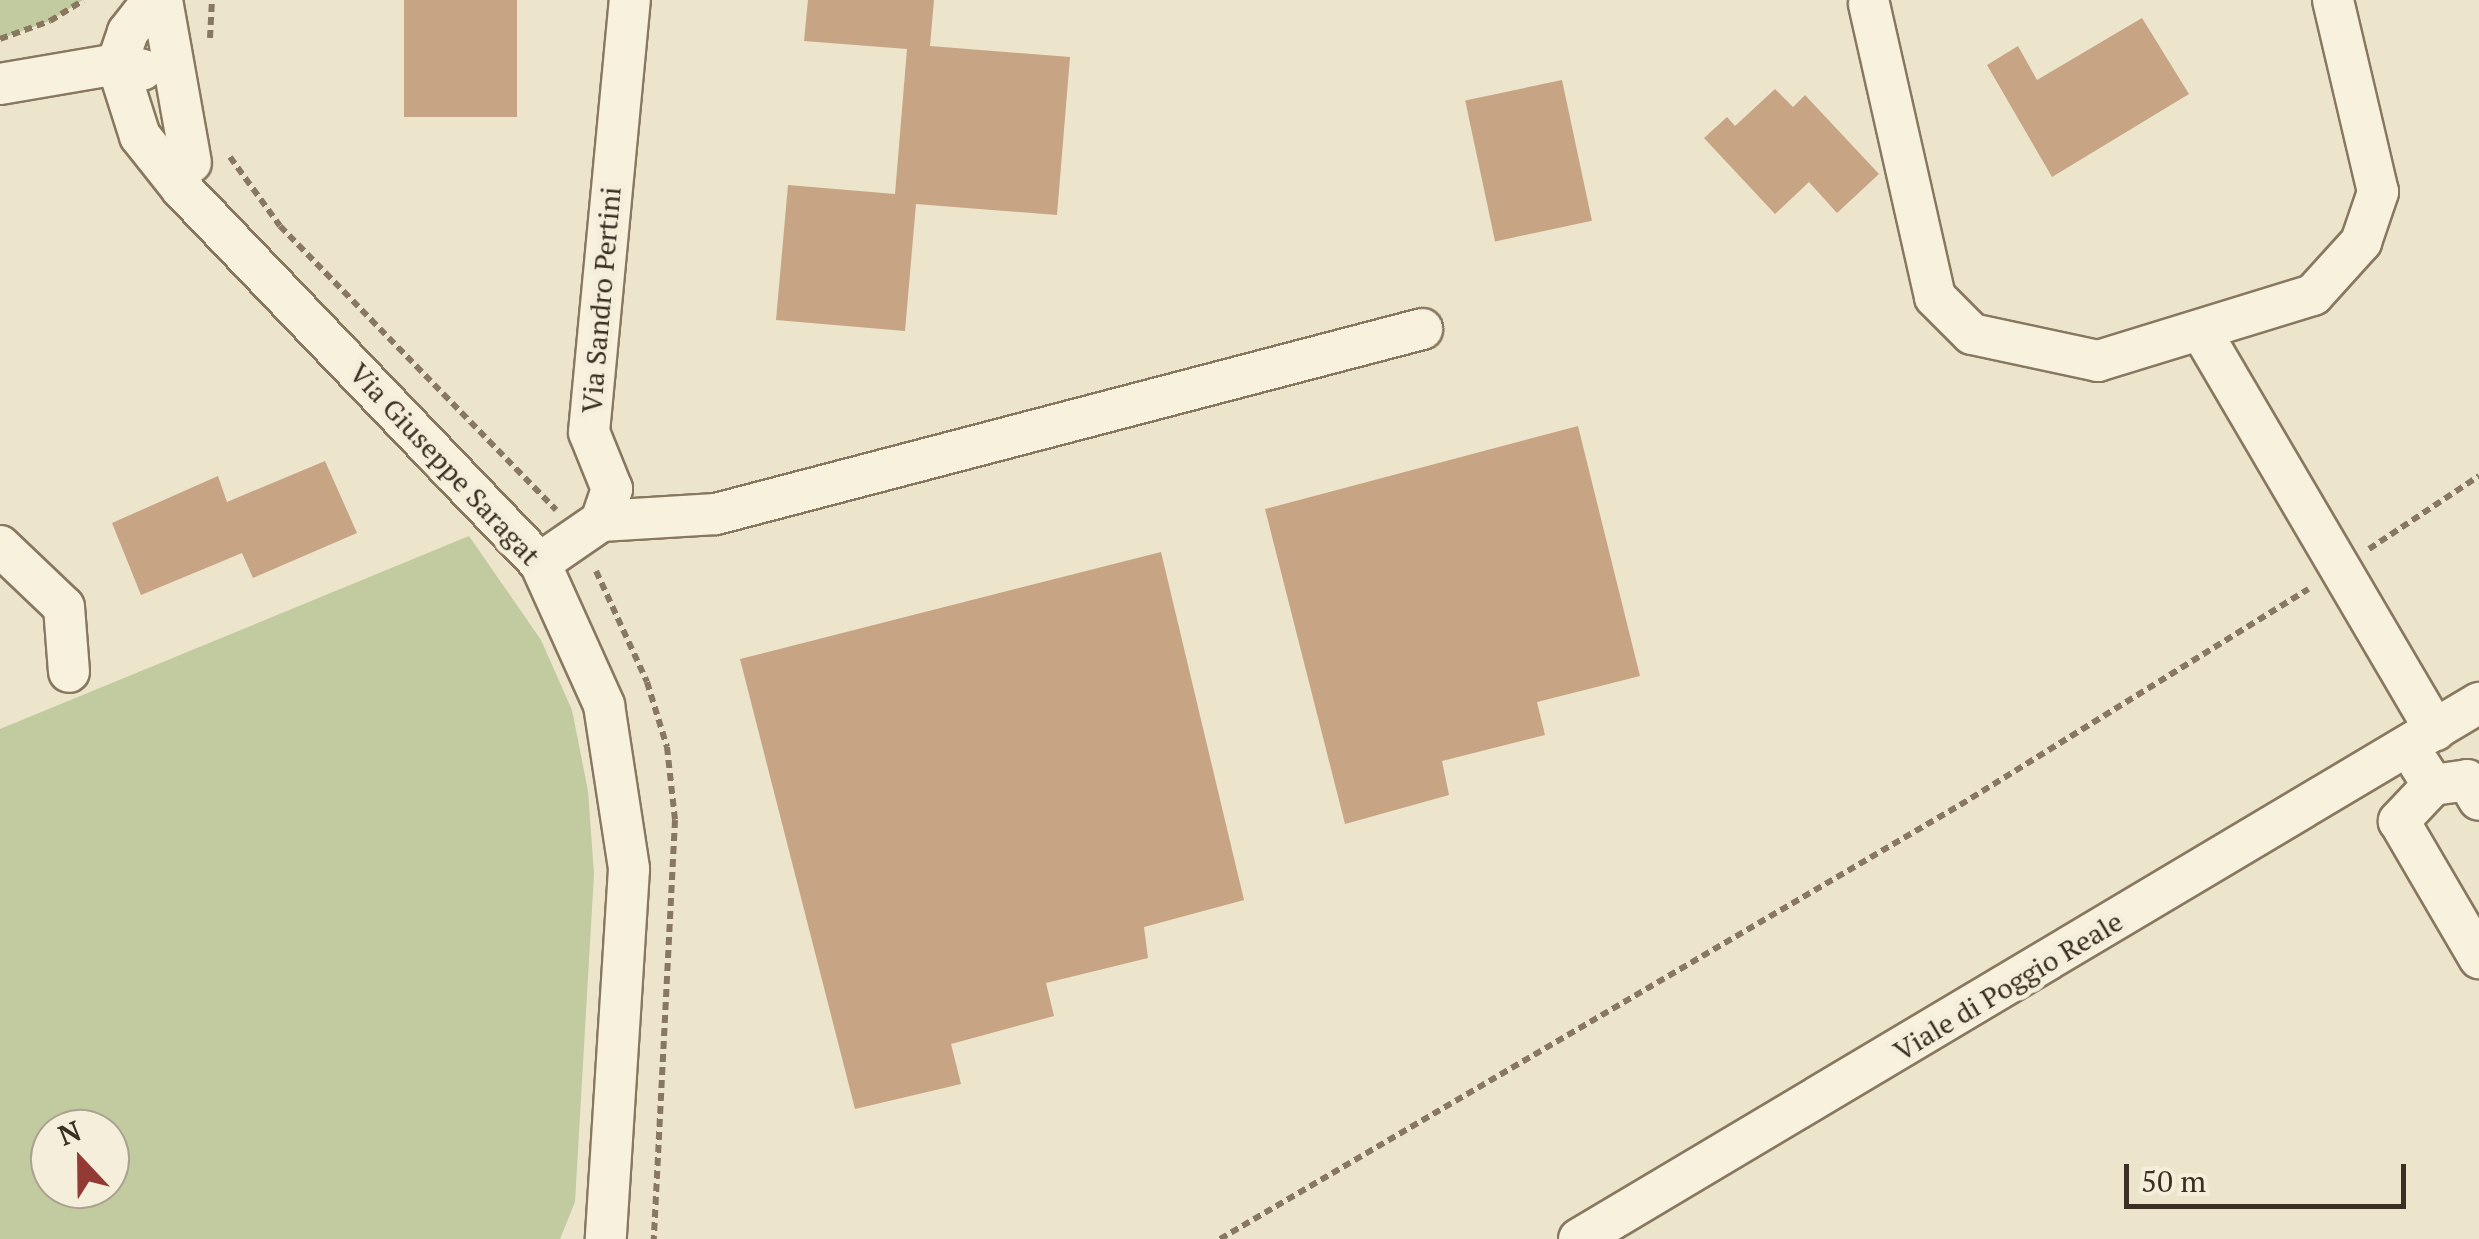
<!DOCTYPE html>
<style>
body{margin:0}
#map{position:relative;width:2479px;height:1239px;overflow:hidden;background:#ece4cb;font-family:"PT Serif",serif}
div>[style]{position:absolute}
.green>*{inset:0;background:#c2ca9f}
.building>*{inset:0;background:#c7a484;transform-origin:0 0}
.path>*{height:6px;margin-top:-3px;transform-origin:0;background:repeating-linear-gradient(90deg,#887860 0 8px,transparent 0 13px)}
.roads{filter:drop-shadow(2px 0 #887860) drop-shadow(-2px 0 #887860) drop-shadow(0 2px #887860) drop-shadow(0 -2px #887860)}
.minor>*{height:40px;margin:-20px;padding:0 20px;transform-origin:20px;border-radius:20px;background:#f7f1de}
span{translate:-50% -50%;white-space:nowrap;text-align:center;line-height:1.15;-webkit-text-stroke:10px #f4eeda;paint-order:stroke}
.street-label{font-size:28px;color:#3a2f22}
.north{position:absolute;left:30px;top:1109px;width:100px;height:100px;box-sizing:border-box;background:#f4eeda;border:2px solid #aaa290;border-radius:50%;rotate:338deg;font-size:28px;font-weight:700;line-height:40px;text-align:center;color:#3a2f22}
.north::after{content:'';display:block;margin:auto;width:35px;height:45px;background:#933a35;clip-path:polygon(50% 0,100% 100%,50% 72%,0 100%)}
.scale{position:absolute;left:2124px;top:1164px;width:282px;height:45px;box-sizing:border-box;border:5px solid #3a2f22;border-top:0;padding-left:12px;font-size:30px;line-height:35px;white-space:nowrap;color:#3a2f22;-webkit-text-stroke:8px #f4eeda;paint-order:stroke}
</style>
<div id="map">
<div class="green">
<i style="clip-path:polygon(0 0,83px 0,50px 21px,0 39px)"></i>
<i style="clip-path:polygon(evenodd,469px 536px,541px 640px,572px 710px,588px 791px,594px 874px,575px 1202px,560px 1239px,0 1239px,0 729px,469px 536px,110px 1129px,110px 1189px,50px 1189px,50px 1129px,110px 1129px)"></i>
</div>
<div class="building">
<i style="left:404px;top:0;width:113px;height:117px"></i>
<i style="clip-path:polygon(808px 0,934px 0,930px 46px,1070px 57px,1057px 215px,916px 204px,905px 331px,776px 320px,788px 185px,895px 194px,907px 49px,804px 41px)"></i>
<i style="clip-path:polygon(2142px 18px,2189px 94px,2052px 177px,1987px 65px,2018px 46px,2037px 80px)"></i>
<i style="left:1562px;top:80px;width:144px;height:99px;rotate:78deg"></i>
<i style="clip-path:polygon(1775px 89px,1793px 107px,1805px 95px,1879px 174px,1837px 213px,1809px 182px,1775px 214px,1704px 138px,1727px 117px,1735px 126px)"></i>
<i style="clip-path:polygon(1578px 426px,1640px 676px,1537px 702px,1545px 735px,1442px 761px,1449px 795px,1345px 824px,1265px 509px)"></i>
<i style="clip-path:polygon(325px 461px,357px 533px,253px 578px,242px 553px,141px 595px,112px 523px,218px 476px,227px 502px)"></i>
<i style="clip-path:polygon(1161px 552px,1244px 900px,1144px 927px,1148px 958px,1046px 983px,1054px 1016px,951px 1044px,961px 1084px,855px 1109px,740px 659px)"></i>
</div>
<div class="path">
<i style="left:210px;top:38px;width:38px;rotate:-87deg"></i>
<i style="left:0;top:39px;width:53px;rotate:-19.8deg"></i>
<i style="left:50px;top:21px;width:39px;rotate:-32deg"></i>
<i style="left:230px;top:157px;width:85px;rotate:54.1deg"></i>
<i style="left:280px;top:226px;width:396px;rotate:45.8deg"></i>
<i style="left:2369px;top:549px;width:132px;rotate:-33.6deg"></i>
<i style="left:596px;top:571px;width:122px;rotate:65.3deg"></i>
<i style="left:647px;top:682px;width:68px;rotate:72.9deg"></i>
<i style="left:667px;top:747px;width:73px;rotate:83.7deg"></i>
<i style="left:675px;top:820px;width:420px;rotate:92.9deg"></i>
<i style="left:1220px;top:1239px;width:858px;rotate:-30.39deg"></i>
<i style="left:1960px;top:805px;width:410px;rotate:-31.8deg"></i>
</div>
<div class="roads">
<div class="minor">
<i style="left:153px;top:0;width:41px;rotate:128deg"></i>
<i style="left:128px;top:32px;width:34px;rotate:109deg"></i>
<i style="left:117px;top:64px;width:76px;rotate:72.3deg"></i>
<i style="left:140px;top:136px;width:68px;rotate:51.6deg"></i>
<i style="left:182px;top:189px;width:518px;rotate:46.25deg"></i>
<i style="left:540px;top:563px;width:156px;rotate:65.7deg"></i>
<i style="left:604px;top:705px;width:166px;rotate:81.3deg"></i>
<i style="left:629px;top:869px;width:371px;rotate:93.6deg"></i>
<i style="left:162px;top:0;width:165px;rotate:79.9deg"></i>
<i style="left:1869px;top:4px;width:300px;rotate:77.3deg"></i>
<i style="left:1935px;top:297px;width:52px;rotate:45deg"></i>
<i style="left:1972px;top:334px;width:129px;rotate:12.1deg"></i>
<i style="left:2098px;top:361px;width:225px;rotate:-17.1deg"></i>
<i style="left:2313px;top:295px;width:72px;rotate:-47.8deg"></i>
<i style="left:2361px;top:242px;width:53px;rotate:-71.2deg"></i>
<i style="left:2378px;top:192px;width:197px;rotate:-103.2deg"></i>
<i style="left:0;top:84px;width:119px;rotate:-9.7deg"></i>
<i style="left:117px;top:64px;width:26px;rotate:13deg"></i>
<i style="left:2201px;top:331px;width:463px;rotate:59.6deg"></i>
<i style="left:601px;top:521px;width:115px;rotate:-3.5deg"></i>
<i style="left:716px;top:514px;width:730px;rotate:-14.68deg"></i>
<i style="left:0;top:546px;width:88px;rotate:43.6deg"></i>
<i style="left:64px;top:607px;width:65px;rotate:85.6deg"></i>
<i style="left:540px;top:563px;width:74px;rotate:-34.5deg"></i>
<i style="left:601px;top:521px;width:34px;rotate:-71deg"></i>
<i style="left:612px;top:489px;width:61px;rotate:-112deg"></i>
<i style="left:589px;top:432px;width:434px;rotate:-84.6deg"></i>
<i style="left:2420px;top:765px;width:24px;rotate:57deg"></i>
<i style="left:2433px;top:785px;width:34px;rotate:-8deg"></i>
<i style="left:2467px;top:780px;width:23px;rotate:59deg"></i>
<i style="left:2433px;top:785px;width:50px;rotate:133.4deg"></i>
<i style="left:2399px;top:821px;width:159px;rotate:59.7deg"></i>
<i style="left:1579px;top:1239px;width:1048px;rotate:-30.78deg"></i>
</div>
</div>
<div class="street-label">
<span style="left:601px;top:300px;rotate:-85deg">Via Sandro Pertini</span>
<span style="left:445px;top:464px;rotate:47deg">Via Giuseppe Saragat</span>
<span style="left:2008px;top:986px;rotate:-31deg">Viale di Poggio Reale</span>
</div>
<div class="north">N</div>
<div class="scale">50 m</div>
</div>
